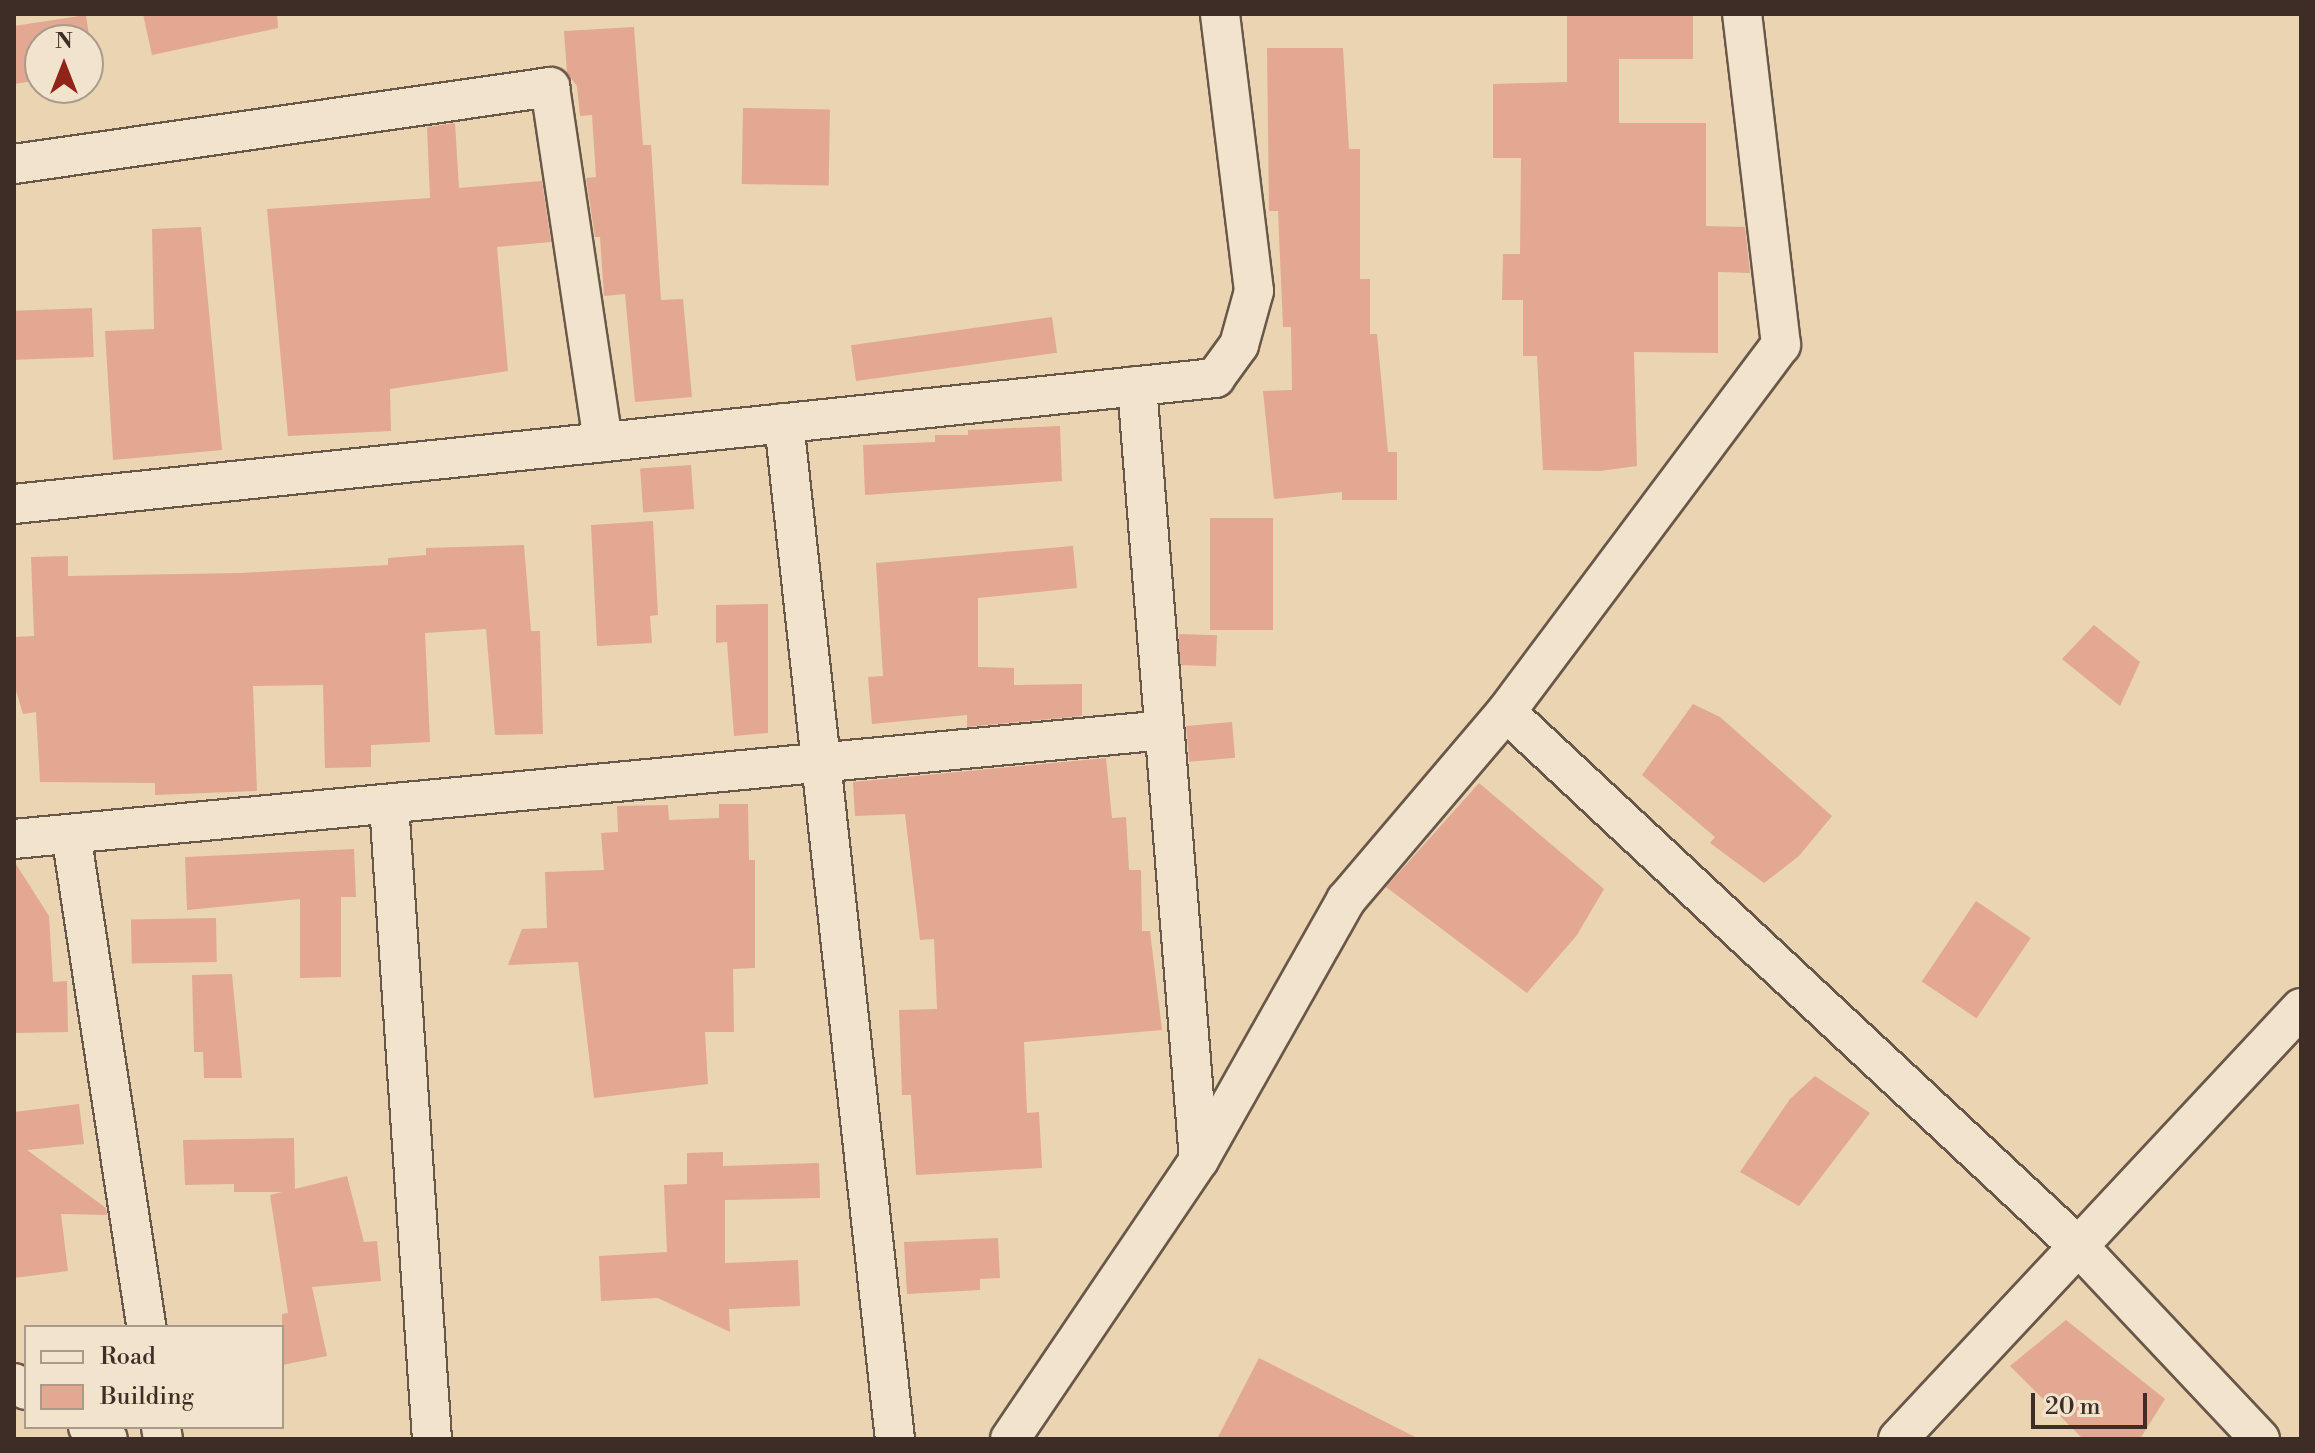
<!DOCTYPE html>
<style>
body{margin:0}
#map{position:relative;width:2315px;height:1453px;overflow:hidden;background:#ebd4b1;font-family:"Libre Bodoni",serif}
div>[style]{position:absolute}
.building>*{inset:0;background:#e2a892;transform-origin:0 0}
.roads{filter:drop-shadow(2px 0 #695749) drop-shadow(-2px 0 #695749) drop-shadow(0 2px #695749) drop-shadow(0 -2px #695749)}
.street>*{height:38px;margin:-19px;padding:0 19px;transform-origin:19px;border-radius:19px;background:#f2e3cc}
span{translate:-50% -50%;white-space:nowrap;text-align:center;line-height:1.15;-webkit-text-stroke:7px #f2e3cc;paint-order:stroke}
.frame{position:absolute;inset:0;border:16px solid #3e2d26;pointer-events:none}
.legend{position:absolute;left:24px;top:1325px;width:260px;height:104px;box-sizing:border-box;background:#f2e3cc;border:2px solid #aa9a8a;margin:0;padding:10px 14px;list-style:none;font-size:24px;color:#3e2d26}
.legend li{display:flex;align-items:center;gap:16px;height:40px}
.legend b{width:40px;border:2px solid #aa9a8a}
.north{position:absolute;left:24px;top:24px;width:80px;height:80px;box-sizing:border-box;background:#f2e3cc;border:2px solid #aa9a8a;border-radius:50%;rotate:0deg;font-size:22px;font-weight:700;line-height:32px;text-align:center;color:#3e2d26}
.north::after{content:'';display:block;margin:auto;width:28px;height:36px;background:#8f2418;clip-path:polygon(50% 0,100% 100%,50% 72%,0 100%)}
.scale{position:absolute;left:2031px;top:1393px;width:116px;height:36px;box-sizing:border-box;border:4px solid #3e2d26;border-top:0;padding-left:10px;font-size:24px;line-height:28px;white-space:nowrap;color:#3e2d26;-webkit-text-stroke:6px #f2e3cc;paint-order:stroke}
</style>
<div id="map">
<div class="building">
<i style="clip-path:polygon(143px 14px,277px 14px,278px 28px,152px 55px)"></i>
<i style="clip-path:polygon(1567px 14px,1693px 14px,1693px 59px,1619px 59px,1619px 123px,1706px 123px,1706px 226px,1745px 227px,1750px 273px,1718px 272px,1718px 353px,1634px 352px,1637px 466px,1600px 471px,1543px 470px,1537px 356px,1523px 356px,1523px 300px,1502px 300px,1503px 254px,1520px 254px,1521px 158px,1493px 158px,1493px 84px,1567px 82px)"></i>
<i style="clip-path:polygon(86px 15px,94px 70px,88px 71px,88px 40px,40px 40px,40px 80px,14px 84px,14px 26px)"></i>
<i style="clip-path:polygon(634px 27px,643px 145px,651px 145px,661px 300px,683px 299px,692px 397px,635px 402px,625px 294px,604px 296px,600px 237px,595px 237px,586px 178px,596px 177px,592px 115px,580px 116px,577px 86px,567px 73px,564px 31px)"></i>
<i style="clip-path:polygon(1267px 48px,1343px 48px,1349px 149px,1360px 149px,1360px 279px,1370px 279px,1370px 334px,1377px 334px,1388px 452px,1397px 452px,1397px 500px,1342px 500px,1342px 492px,1274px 499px,1263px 391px,1292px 390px,1291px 327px,1283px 327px,1278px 211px,1269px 211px)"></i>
<i style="left:743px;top:108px;width:87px;height:76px;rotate:1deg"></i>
<i style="clip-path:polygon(455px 123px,459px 188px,542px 181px,551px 242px,497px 247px,508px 371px,390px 389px,391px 431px,288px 436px,267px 209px,430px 198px,427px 127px)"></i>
<i style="clip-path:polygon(201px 227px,222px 450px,113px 460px,105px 331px,154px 329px,152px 229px)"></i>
<i style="left:92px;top:308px;width:49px;height:78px;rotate:88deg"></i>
<i style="left:1052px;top:317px;width:36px;height:203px;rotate:82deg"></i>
<i style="clip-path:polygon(1060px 426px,1062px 481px,865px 495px,863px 445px,935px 442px,935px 435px,968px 435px,968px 430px)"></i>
<i style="left:691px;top:465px;width:44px;height:51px;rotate:86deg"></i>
<i style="left:1210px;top:518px;width:63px;height:112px"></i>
<i style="clip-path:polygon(653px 521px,658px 615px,650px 616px,652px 643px,597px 646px,591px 525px)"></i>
<i style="clip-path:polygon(524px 545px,531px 631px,540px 631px,543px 734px,495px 735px,486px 629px,425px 633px,430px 742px,371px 745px,371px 767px,325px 768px,323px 685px,253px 686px,257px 791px,155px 795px,155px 783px,40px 782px,36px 712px,23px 714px,14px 684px,14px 637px,34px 636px,31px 557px,68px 556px,68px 576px,240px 573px,388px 565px,388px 558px,426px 555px,426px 548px)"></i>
<i style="clip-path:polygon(1073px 546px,1077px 588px,978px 598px,978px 667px,1014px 668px,1014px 685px,1082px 684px,1082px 716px,967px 727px,967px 715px,872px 724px,868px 677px,883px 676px,876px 563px)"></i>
<i style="clip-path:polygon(768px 604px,768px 733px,734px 736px,727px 642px,716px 643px,716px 605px)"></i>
<i style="clip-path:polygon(2094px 625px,2140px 662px,2120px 706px,2062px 659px)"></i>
<i style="left:1179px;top:634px;width:38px;height:31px;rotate:2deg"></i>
<i style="clip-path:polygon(1693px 704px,1720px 717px,1832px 816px,1799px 856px,1764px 883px,1710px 843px,1715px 837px,1642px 775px)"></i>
<i style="left:1232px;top:722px;width:36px;height:46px;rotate:85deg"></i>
<i style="clip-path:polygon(1106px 758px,1112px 818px,1126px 817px,1129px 870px,1141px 870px,1142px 931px,1150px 931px,1162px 1030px,1024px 1042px,1027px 1113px,1039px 1112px,1042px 1168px,916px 1175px,911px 1095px,902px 1095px,899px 1010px,937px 1009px,934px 939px,920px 940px,905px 814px,855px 816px,853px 782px)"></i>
<i style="clip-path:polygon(1479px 783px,1604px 889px,1577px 935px,1527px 993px,1386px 887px)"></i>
<i style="clip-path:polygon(719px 804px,748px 804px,749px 860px,755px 860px,755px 968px,733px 969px,734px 1032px,705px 1032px,708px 1084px,594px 1098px,578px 962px,508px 965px,522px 929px,547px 928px,545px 872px,604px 870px,601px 833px,618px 832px,617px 806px,668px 805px,669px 820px,719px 818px)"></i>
<i style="clip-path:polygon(354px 849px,356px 897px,341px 897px,341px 977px,300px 978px,300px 899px,187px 910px,185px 857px)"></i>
<i style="clip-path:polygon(14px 861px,49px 916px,53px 982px,67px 981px,68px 1032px,14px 1033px)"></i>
<i style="left:1976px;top:901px;width:66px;height:97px;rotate:34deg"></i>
<i style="left:216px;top:918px;width:44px;height:85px;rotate:89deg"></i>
<i style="clip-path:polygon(232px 974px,242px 1078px,204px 1078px,203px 1052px,194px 1052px,192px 975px)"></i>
<i style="clip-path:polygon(1815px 1076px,1870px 1113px,1799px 1206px,1740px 1172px,1790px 1099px)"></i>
<i style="clip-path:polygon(79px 1104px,84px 1144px,27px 1150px,106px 1208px,107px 1215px,61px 1214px,68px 1271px,14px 1278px,14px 1112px)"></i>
<i style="clip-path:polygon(294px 1138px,295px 1189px,347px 1176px,364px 1242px,377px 1241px,381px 1281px,312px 1287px,327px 1356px,282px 1365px,282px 1314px,288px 1313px,270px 1195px,282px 1192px,234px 1192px,234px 1184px,185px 1185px,183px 1140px)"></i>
<i style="clip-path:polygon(723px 1152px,723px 1166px,819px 1163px,820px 1198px,725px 1200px,725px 1263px,798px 1260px,800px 1306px,729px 1309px,730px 1332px,658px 1298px,601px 1301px,599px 1256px,667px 1252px,664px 1185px,687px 1184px,687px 1153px)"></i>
<i style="clip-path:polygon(998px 1238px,1000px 1278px,980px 1279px,980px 1290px,907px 1294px,904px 1242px)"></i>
<i style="clip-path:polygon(2066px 1320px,2165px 1399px,2140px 1439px,2083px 1439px,2010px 1366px)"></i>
<i style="clip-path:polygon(1259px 1358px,1419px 1439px,1217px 1439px)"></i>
</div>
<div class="roads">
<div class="street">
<i style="left:14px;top:164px;width:542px;rotate:-8.17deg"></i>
<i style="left:550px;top:87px;width:359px;rotate:81.5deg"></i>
<i style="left:1137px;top:386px;width:776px;rotate:85.42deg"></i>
<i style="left:784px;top:423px;width:1022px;rotate:83.77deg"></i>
<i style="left:14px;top:504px;width:1208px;rotate:-5.99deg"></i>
<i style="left:1215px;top:378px;width:41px;rotate:-54deg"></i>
<i style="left:1239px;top:345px;width:56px;rotate:-74.5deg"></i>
<i style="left:1254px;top:291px;width:279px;rotate:-97deg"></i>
<i style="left:1506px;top:712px;width:787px;rotate:43.04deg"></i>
<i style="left:2081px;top:1249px;width:261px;rotate:46.7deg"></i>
<i style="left:389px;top:804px;width:636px;rotate:86.13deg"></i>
<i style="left:71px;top:834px;width:499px;rotate:81.3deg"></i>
<i style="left:14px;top:839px;width:1155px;rotate:-5.41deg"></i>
<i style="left:14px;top:1383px;width:14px;rotate:30deg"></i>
<i style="left:88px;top:1427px;width:23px;rotate:31deg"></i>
<i style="left:161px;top:1427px;width:12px;rotate:81deg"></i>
<i style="left:1010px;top:1439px;width:337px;rotate:-55.9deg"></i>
<i style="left:1199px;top:1160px;width:299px;rotate:-60.5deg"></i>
<i style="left:1346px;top:900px;width:247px;rotate:-49.6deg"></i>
<i style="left:1506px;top:712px;width:459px;rotate:-53.2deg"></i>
<i style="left:1781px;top:345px;width:333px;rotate:-96.7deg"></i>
<i style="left:1898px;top:1439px;width:590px;rotate:-46.92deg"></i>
</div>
</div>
<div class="frame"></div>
<ul class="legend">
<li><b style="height:10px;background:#f2e3cc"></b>Road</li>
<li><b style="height:22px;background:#e2a892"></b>Building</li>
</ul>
<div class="north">N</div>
<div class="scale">20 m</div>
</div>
